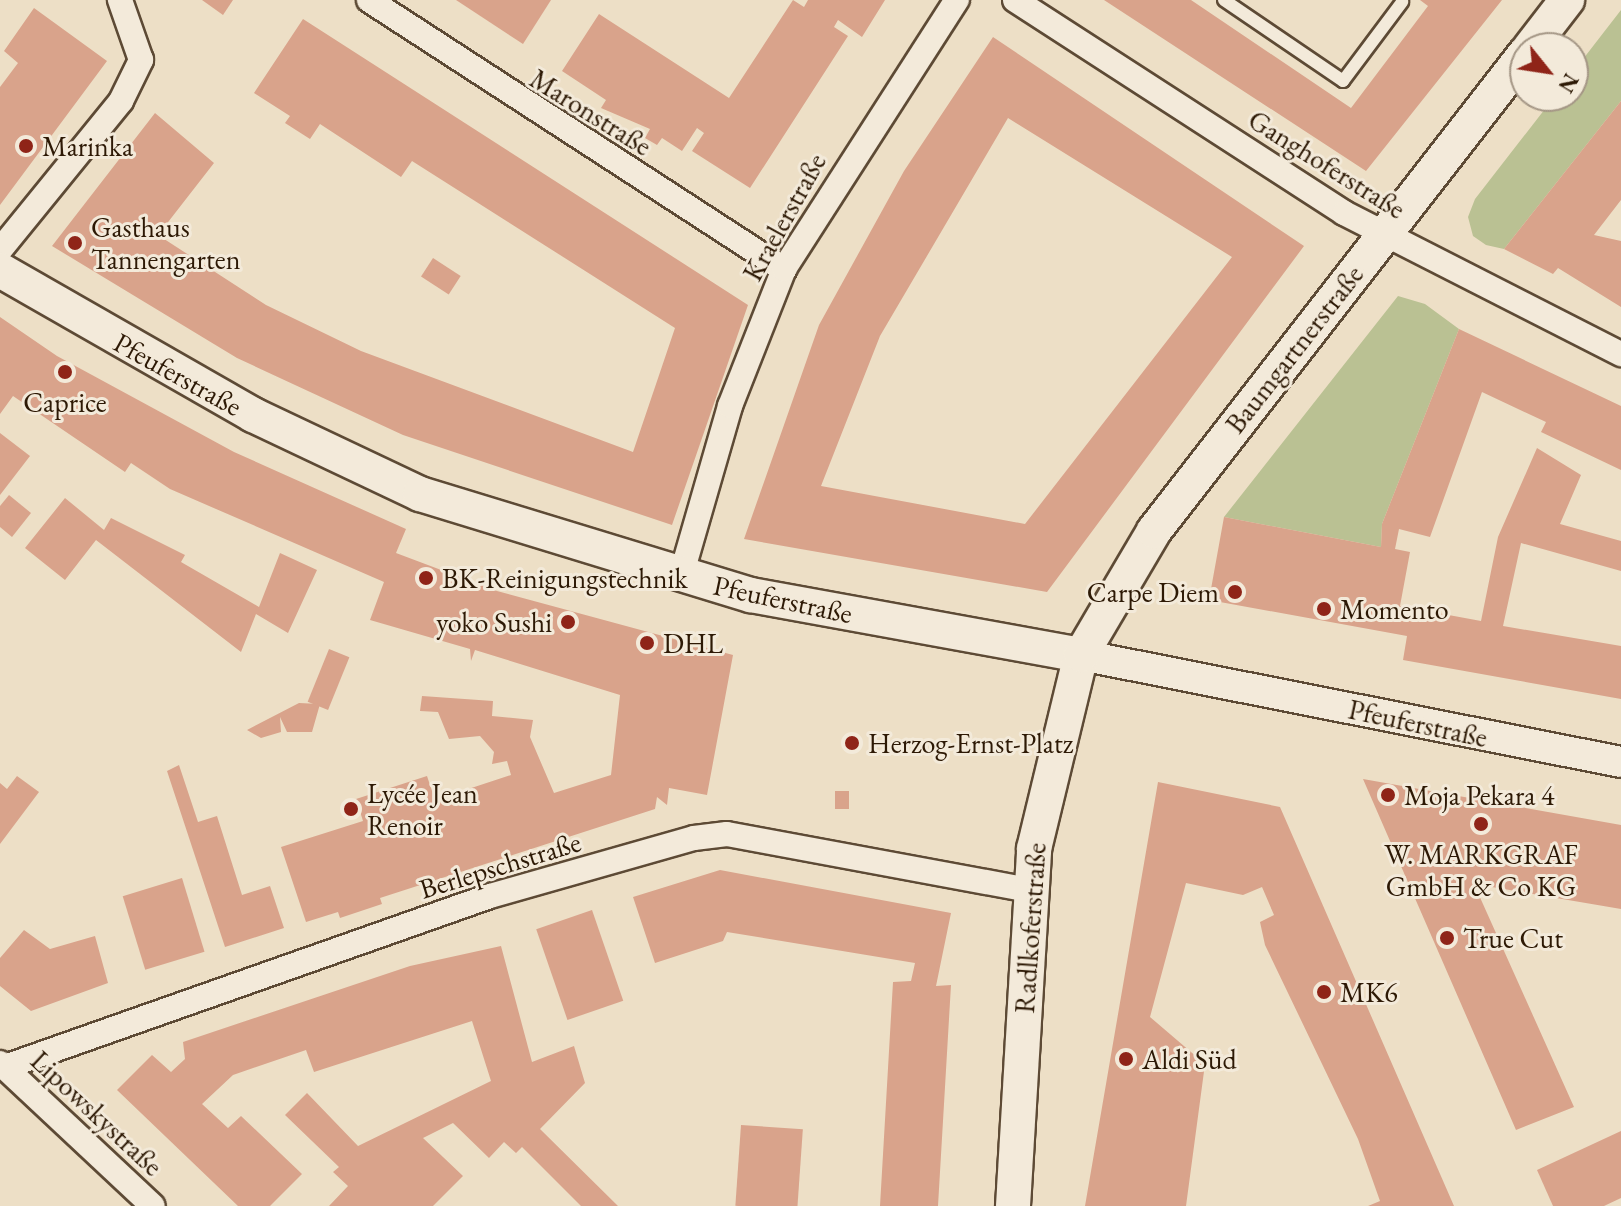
<!DOCTYPE html>
<meta charset="utf-8">
<style>
body{margin:0}
#map{position:relative;width:1621px;height:1206px;overflow:hidden;background:#eddfc6;font-family:"EB Garamond",serif}
div>[style]{position:absolute}
.green>*{inset:0;background:#bac193}
.building>*{inset:0;background:#d9a38b;transform-origin:0 0}
.roads{filter:drop-shadow(2px 0 #5d4a35) drop-shadow(-2px 0 #5d4a35) drop-shadow(0 2px #5d4a35) drop-shadow(0 -2px #5d4a35)}
.service>*{height:12px;margin:-6px;padding:0 6px;transform-origin:6px;border-radius:6px;background:#f3eada}
.minor>*{height:24px;margin:-12px;padding:0 12px;transform-origin:12px;border-radius:12px;background:#f3eada}
.tertiary>*{height:30px;margin:-15px;padding:0 15px;transform-origin:15px;border-radius:15px;background:#f3eada}
.secondary>*{height:34px;margin:-17px;padding:0 17px;transform-origin:17px;border-radius:17px;background:#f3eada}
.dots>*{width:22px;height:22px;translate:-50% -50%;box-sizing:border-box;border:4px solid #f3eada;border-radius:50%}
span{translate:-50% -50%;white-space:nowrap;text-align:center;line-height:1.15;-webkit-text-stroke:6px #f3eada;paint-order:stroke}
.street-label{font-size:28px;color:#2d1905}
.poi-label{font-size:28px;color:#2d1905}
.left{translate:0 -50%;text-align:left}
.right{translate:-100% -50%;text-align:right}
.north{position:absolute;left:1509px;top:32px;width:80px;height:80px;box-sizing:border-box;background:#f3eada;border:2px solid #a49685;border-radius:50%;rotate:120deg;font-size:22px;font-weight:700;line-height:32px;text-align:center;color:#2d1905}
.north::after{content:'';display:block;margin:auto;width:28px;height:36px;background:#8f2418;clip-path:polygon(50% 0,100% 100%,50% 72%,0 100%)}
</style>
<div id="map">
<div class="green">
<i style="clip-path:polygon(1621px 10px,1621px 101px,1504px 249px,1486px 245px,1473px 236px,1468px 217px,1475px 199px,1555px 96px,1573px 96px,1573px 72px)"></i>
<i style="clip-path:polygon(1398px 296px,1425px 304px,1459px 329px,1382px 524px,1381px 547px,1224px 517px)"></i>
</div>
<div class="building">
<i style="clip-path:polygon(202px 0,233px 0,223px 15px)"></i>
<i style="clip-path:polygon(456px 0,551px 0,523px 44px)"></i>
<i style="clip-path:polygon(793px 0,804px 7px,808px 0,885px 0,862px 37px,838px 20px,834px 27px,848px 36px,750px 188px,692px 151px,704px 133px,697px 128px,682px 151px,662px 138px,657px 145px,645px 138px,650px 129px,601px 108px,606px 100px,562px 71px,599px 14px,729px 98px)"></i>
<i style="clip-path:polygon(1104px 0,1191px 0,1351px 108px,1428px 6px,1420px 0,1502px 0,1366px 171px)"></i>
<i style="clip-path:polygon(34px 8px,107px 61px,0 205px,0 87px,18px 63px,4px 51px)"></i>
<i style="clip-path:polygon(303px 19px,748px 305px,672px 525px,403px 435px,237px 358px,52px 246px,155px 113px,214px 163px,158px 235px,266px 305px,361px 351px,633px 452px,675px 328px,412px 161px,401px 177px,320px 124px,310px 139px,285px 123px,290px 116px,254px 93px)"></i>
<i style="clip-path:polygon(evenodd,993px 37px,1304px 246px,1047px 592px,744px 539px,819px 325px,904px 171px,993px 37px,1008px 118px,1232px 257px,1025px 524px,821px 486px,880px 336px,1008px 118px)"></i>
<i style="clip-path:polygon(1621px 101px,1621px 200px,1594px 235px,1621px 241px,1621px 307px,1558px 268px,1553px 274px,1504px 249px)"></i>
<i style="left:433px;top:258px;width:33px;height:22px;rotate:33deg"></i>
<i style="clip-path:polygon(0 317px,57px 356px,234px 452px,406px 529px,396px 553px,497px 591px,733px 655px,707px 795px,669px 788px,667px 805px,657px 797px,655px 809px,380px 898px,382px 904px,340px 918px,338px 912px,306px 922px,281px 847px,363px 821px,356px 799px,427px 776px,435px 800px,511px 775px,507px 761px,492px 764px,494px 752px,480px 736px,449px 739px,438px 712px,420px 711px,422px 696px,493px 701px,492px 716px,533px 720px,530px 737px,554px 793px,611px 775px,620px 695px,475px 650px,471px 661px,470px 649px,370px 620px,384px 582px,170px 489px,131px 463px,125px 472px,13px 396px,0 414px)"></i>
<i style="clip-path:polygon(1459px 329px,1621px 406px,1621px 470px,1541px 432px,1546px 422px,1482px 392px,1430px 537px,1399px 529px,1395px 549px,1410px 552px,1400px 606px,1481px 621px,1498px 537px,1537px 448px,1581px 475px,1560px 524px,1621px 541px,1621px 571px,1521px 543px,1503px 626px,1621px 646px,1621px 699px,1403px 660px,1407px 636px,1209px 600px,1224px 517px,1381px 547px,1382px 524px)"></i>
<i style="clip-path:polygon(0 433px,30px 456px,0 495px)"></i>
<i style="clip-path:polygon(9px 495px,31px 513px,12px 537px,0 527px,0 506px)"></i>
<i style="clip-path:polygon(65px 498px,104px 530px,111px 518px,185px 555px,181px 562px,259px 607px,280px 553px,317px 570px,288px 633px,256px 614px,241px 652px,96px 540px,65px 580px,25px 548px)"></i>
<i style="left:329px;top:649px;width:22px;height:57px;rotate:22deg"></i>
<i style="clip-path:polygon(299px 703px,320px 704px,312px 732px,287px 732px,280px 717px,281px 732px,261px 738px,247px 730px)"></i>
<i style="clip-path:polygon(179px 765px,198px 822px,217px 816px,242px 895px,270px 886px,284px 928px,225px 947px,167px 771px)"></i>
<i style="clip-path:polygon(17px 776px,39px 792px,0 844px,0 783px,7px 789px)"></i>
<i style="clip-path:polygon(1363px 779px,1621px 825px,1621px 909px,1474px 884px,1574px 1107px,1516px 1130px)"></i>
<i style="clip-path:polygon(1158px 782px,1280px 807px,1454px 1206px,1368px 1206px,1380px 1201px,1358px 1139px,1265px 945px,1260px 922px,1274px 915px,1262px 887px,1243px 895px,1186px 883px,1150px 1017px,1205px 1064px,1186px 1206px,1085px 1206px)"></i>
<i style="left:835px;top:791px;width:14px;height:18px"></i>
<i style="clip-path:polygon(720px 870px,951px 913px,936px 986px,951px 985px,938px 1206px,880px 1206px,893px 982px,911px 981px,915px 963px,727px 932px,723px 941px,655px 963px,633px 897px)"></i>
<i style="left:182px;top:878px;width:77px;height:62px;rotate:73deg"></i>
<i style="left:592px;top:910px;width:96px;height:59px;rotate:71deg"></i>
<i style="clip-path:polygon(24px 930px,50px 949px,95px 936px,108px 983px,31px 1011px,0 986px,0 958px)"></i>
<i style="clip-path:polygon(501px 946px,532px 1062px,574px 1046px,585px 1083px,540px 1129px,618px 1206px,581px 1206px,522px 1147px,516px 1153px,504px 1142px,489px 1158px,453px 1123px,423px 1138px,463px 1176px,433px 1206px,329px 1206px,348px 1186px,333px 1172px,339px 1167px,285px 1115px,307px 1093px,358px 1146px,491px 1081px,472px 1021px,314px 1072px,306px 1050px,233px 1075px,202px 1104px,228px 1128px,241px 1116px,302px 1174px,270px 1206px,238px 1206px,117px 1090px,152px 1055px,171px 1072px,185px 1059px,183px 1042px,410px 966px)"></i>
<i style="left:741px;top:1125px;width:62px;height:81px;rotate:4deg"></i>
<i style="clip-path:polygon(1621px 1131px,1621px 1198px,1604px 1206px,1553px 1206px,1537px 1170px)"></i>
</div>
<div class="roads">
<div class="service">
<i style="left:1224px;top:0;width:144px;rotate:34.2deg"></i>
<i style="left:1343px;top:81px;width:99px;rotate:-53.2deg"></i>
</div>
<div class="minor">
<i style="left:369px;top:0;width:495px;rotate:33deg"></i>
<i style="left:1015px;top:0;width:392px;rotate:32.9deg"></i>
<i style="left:1344px;top:213px;width:311px;rotate:27deg"></i>
<i style="left:0;top:250px;width:192px;rotate:-50.9deg"></i>
<i style="left:121px;top:101px;width:46px;rotate:-64deg"></i>
<i style="left:141px;top:60px;width:64px;rotate:-109.3deg"></i>
<i style="left:681px;top:576px;width:177px;rotate:-73.9deg"></i>
<i style="left:730px;top:406px;width:147px;rotate:-68.5deg"></i>
<i style="left:784px;top:269px;width:320px;rotate:-57.3deg"></i>
<i style="left:0;top:1063px;width:209px;rotate:43.1deg"></i>
<i style="left:5px;top:1067px;width:514px;rotate:-19.42deg"></i>
<i style="left:490px;top:896px;width:212px;rotate:-15.9deg"></i>
<i style="left:694px;top:838px;width:33px;rotate:-7deg"></i>
<i style="left:727px;top:834px;width:307px;rotate:10.5deg"></i>
</div>
<div class="tertiary">
<i style="left:1081px;top:655px;width:550px;rotate:11.21deg"></i>
</div>
<div class="secondary">
<i style="left:1530px;top:48px;width:61px;rotate:-52.4deg"></i>
<i style="left:0;top:270px;width:292px;rotate:29.8deg"></i>
<i style="left:253px;top:415px;width:185px;rotate:25.3deg"></i>
<i style="left:420px;top:494px;width:346px;rotate:17deg"></i>
<i style="left:751px;top:595px;width:335px;rotate:10.3deg"></i>
<i style="left:1013px;top:1206px;width:358px;rotate:-86.6deg"></i>
<i style="left:1034px;top:849px;width:200px;rotate:-76.4deg"></i>
<i style="left:1081px;top:655px;width:144px;rotate:-59.5deg"></i>
<i style="left:1154px;top:531px;width:604px;rotate:-52.13deg"></i>
</div>
</div>
<div class="dots">
<i style="left:26px;top:146px;background:#8f2418"></i>
<i style="left:75px;top:243px;background:#8f2418"></i>
<i style="left:65px;top:372px;background:#8f2418"></i>
<i style="left:426px;top:578px;background:#8f2418"></i>
<i style="left:1235px;top:592px;background:#8f2418"></i>
<i style="left:1324px;top:609px;background:#8f2418"></i>
<i style="left:568px;top:622px;background:#8f2418"></i>
<i style="left:647px;top:643px;background:#8f2418"></i>
<i style="left:852px;top:743px;background:#8f2418"></i>
<i style="left:1388px;top:795px;background:#8f2418"></i>
<i style="left:351px;top:809px;background:#8f2418"></i>
<i style="left:1481px;top:824px;background:#8f2418"></i>
<i style="left:1447px;top:938px;background:#8f2418"></i>
<i style="left:1324px;top:992px;background:#8f2418"></i>
<i style="left:1126px;top:1059px;background:#8f2418"></i>
</div>
<div class="street-label">
<span style="left:591px;top:112px;rotate:32deg">Maronstraße</span>
<span style="left:1327px;top:164px;rotate:32deg">Ganghoferstraße</span>
<span style="left:784px;top:217px;rotate:-61deg">Kraelerstraße</span>
<span style="left:1294px;top:349px;rotate:-52deg">Baumgartnerstraße</span>
<span style="left:178px;top:374px;rotate:29deg">Pfeuferstraße</span>
<span style="left:783px;top:599px;rotate:12deg">Pfeuferstraße</span>
<span style="left:1418px;top:723px;rotate:12deg">Pfeuferstraße</span>
<span style="left:500px;top:865px;rotate:-17deg">Berlepschstraße</span>
<span style="left:1030px;top:928px;rotate:-86deg">Radlkoferstraße</span>
<span style="left:97px;top:1113px;rotate:43deg">Lipowskystraße</span>
</div>
<div class="poi-label">
<span class="left" style="left:42px;top:146px">Marinka</span>
<span class="left" style="left:91px;top:243px">Gasthaus<br>Tannengarten</span>
<span style="left:65px;top:402px">Caprice</span>
<span class="left" style="left:442px;top:578px">BK-Reinigungstechnik</span>
<span class="right" style="left:1219px;top:592px">Carpe Diem</span>
<span class="left" style="left:1340px;top:609px">Momento</span>
<span class="right" style="left:552px;top:622px">yoko Sushi</span>
<span class="left" style="left:663px;top:643px">DHL</span>
<span class="left" style="left:868px;top:743px">Herzog-Ernst-Platz</span>
<span class="left" style="left:367px;top:809px">Lycée Jean<br>Renoir</span>
<span class="left" style="left:1404px;top:795px">Moja Pekara 4</span>
<span style="left:1481px;top:870px">W. MARKGRAF<br>GmbH &amp; Co KG</span>
<span class="left" style="left:1463px;top:938px">True Cut</span>
<span class="left" style="left:1340px;top:992px">MK6</span>
<span class="left" style="left:1142px;top:1059px">Aldi Süd</span>
</div>
<div class="north">N</div>
</div>
